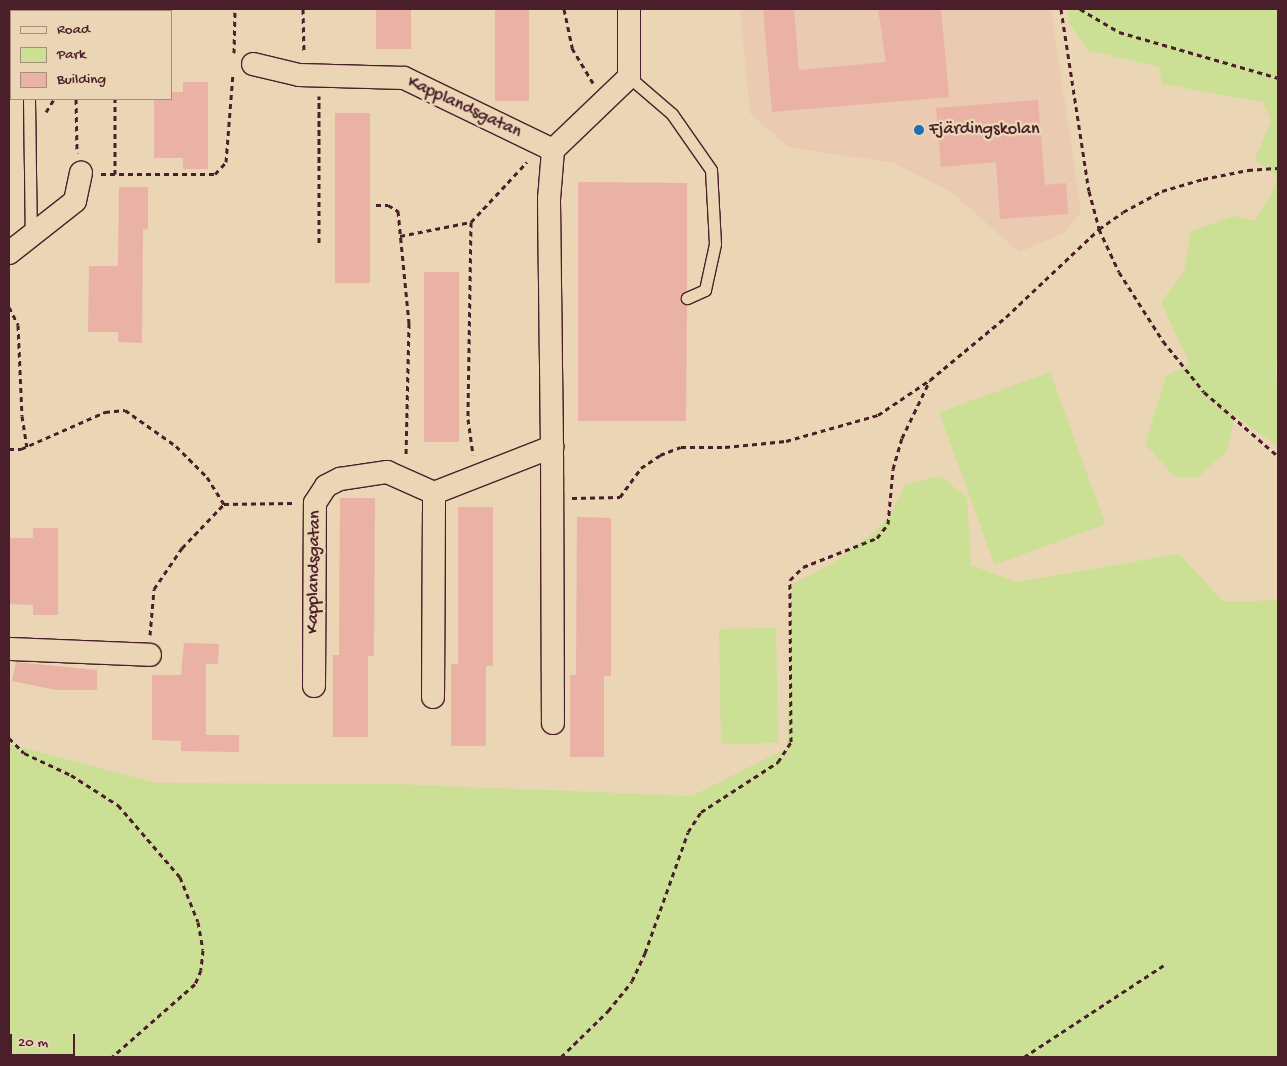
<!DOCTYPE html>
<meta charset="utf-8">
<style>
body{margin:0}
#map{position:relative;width:1287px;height:1066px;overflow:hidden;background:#ead5b4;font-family:"Gochi Hand",sans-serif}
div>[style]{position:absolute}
.built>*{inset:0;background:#eacab0}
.green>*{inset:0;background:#cbe095;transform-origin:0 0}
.building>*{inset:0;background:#eab1a5;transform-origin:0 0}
.path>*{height:3px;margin-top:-1.5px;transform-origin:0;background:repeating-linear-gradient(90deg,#4a1f2b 0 5px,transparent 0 9px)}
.roads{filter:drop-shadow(1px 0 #4a1f2b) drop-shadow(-1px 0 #4a1f2b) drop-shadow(0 1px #4a1f2b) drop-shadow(0 -1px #4a1f2b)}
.lane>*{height:11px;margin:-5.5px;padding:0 5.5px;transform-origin:5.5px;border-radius:5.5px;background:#ead5b4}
.street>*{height:22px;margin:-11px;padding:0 11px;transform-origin:11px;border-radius:11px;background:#ead5b4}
.dots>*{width:14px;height:14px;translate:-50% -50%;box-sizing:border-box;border:2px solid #ead5b4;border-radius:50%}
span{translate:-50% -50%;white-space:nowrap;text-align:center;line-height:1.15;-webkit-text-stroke:5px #ead5b4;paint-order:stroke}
.street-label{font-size:18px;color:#4a1f2b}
.poi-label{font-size:18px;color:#4a1f2b}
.left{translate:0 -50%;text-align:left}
.frame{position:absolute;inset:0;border:10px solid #4a1f2b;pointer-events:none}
.legend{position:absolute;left:10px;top:10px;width:162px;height:90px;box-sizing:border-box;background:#ead5b4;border:1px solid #aa8c7d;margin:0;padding:6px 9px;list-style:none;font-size:15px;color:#4a1f2b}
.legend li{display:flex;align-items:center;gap:10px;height:25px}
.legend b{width:25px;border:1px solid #aa8c7d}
.scale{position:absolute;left:10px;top:1034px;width:65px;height:22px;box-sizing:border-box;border:2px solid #4a1f2b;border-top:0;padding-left:6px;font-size:15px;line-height:18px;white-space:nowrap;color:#4a1f2b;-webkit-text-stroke:4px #ead5b4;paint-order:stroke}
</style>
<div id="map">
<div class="built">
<i style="clip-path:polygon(740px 9px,1051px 9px,1081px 212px,1064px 233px,1019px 252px,951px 192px,894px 163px,788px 147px,750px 113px)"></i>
</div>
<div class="green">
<i style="clip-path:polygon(1068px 9px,1278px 9px,1278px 354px,1275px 370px,1278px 388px,1278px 447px,1235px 415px,1227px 451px,1198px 477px,1175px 477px,1145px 444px,1166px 376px,1190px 364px,1161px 302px,1184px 272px,1191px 231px,1234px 216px,1255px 221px,1271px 195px,1277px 177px,1255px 159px,1271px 121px,1263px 102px,1162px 84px,1159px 67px,1087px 50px,1069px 23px)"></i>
<i style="left:1050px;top:372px;width:162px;height:118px;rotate:70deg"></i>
<i style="clip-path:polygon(940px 476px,967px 497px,971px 565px,1016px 582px,1179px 554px,1224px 602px,1278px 600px,1278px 1057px,9px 1057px,9px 744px,156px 783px,395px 784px,692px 796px,787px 748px,792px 584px,832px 564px,879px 528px,891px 514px,905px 484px)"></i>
<i style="left:776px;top:628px;width:115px;height:57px;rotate:89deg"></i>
</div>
<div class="building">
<i style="left:376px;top:9px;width:35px;height:40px"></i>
<i style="left:495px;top:9px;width:34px;height:92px"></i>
<i style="clip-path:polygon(763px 9px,794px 9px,799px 70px,886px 62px,878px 9px,941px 9px,949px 97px,772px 112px)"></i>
<i style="clip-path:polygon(183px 82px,208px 82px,208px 169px,183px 169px,183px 158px,154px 158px,154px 99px,171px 99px,171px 92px,183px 92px)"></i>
<i style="clip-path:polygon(1038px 100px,1045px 185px,1066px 183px,1068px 214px,1000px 219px,996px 162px,941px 167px,936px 108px)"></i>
<i style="left:335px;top:113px;width:35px;height:170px"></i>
<i style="clip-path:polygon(578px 182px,687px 183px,687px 290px,680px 298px,687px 305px,686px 421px,578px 421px)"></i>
<i style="clip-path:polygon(119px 187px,148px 187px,148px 230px,143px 229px,142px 343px,118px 342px,118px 332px,88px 332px,89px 266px,118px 266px)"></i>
<i style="left:424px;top:272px;width:35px;height:170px"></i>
<i style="clip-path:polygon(340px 498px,375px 498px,374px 656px,368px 656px,368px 737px,333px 737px,333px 655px,339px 655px)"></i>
<i style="clip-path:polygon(458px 507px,493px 507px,493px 666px,486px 666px,486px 746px,451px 746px,451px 664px,458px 664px)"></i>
<i style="clip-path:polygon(577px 517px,611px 518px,611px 676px,604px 676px,604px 757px,570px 757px,570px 675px,576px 675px)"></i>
<i style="clip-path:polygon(33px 528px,58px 528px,58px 615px,33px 615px,33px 605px,9px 604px,9px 538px,33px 538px)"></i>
<i style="clip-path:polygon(184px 643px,219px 644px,218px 664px,206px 664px,206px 735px,239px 735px,239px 752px,181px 751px,181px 741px,152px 740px,152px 675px,181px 675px)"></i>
<i style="clip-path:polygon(16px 662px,97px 670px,97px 690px,56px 690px,12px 681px)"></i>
</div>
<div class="path">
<i style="left:79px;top:9px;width:2px;rotate:90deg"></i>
<i style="left:303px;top:9px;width:44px;rotate:88.7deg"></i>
<i style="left:564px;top:9px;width:40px;rotate:78deg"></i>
<i style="left:572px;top:48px;width:41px;rotate:59deg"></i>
<i style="left:1061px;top:9px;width:184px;rotate:81.3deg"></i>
<i style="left:1089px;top:191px;width:39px;rotate:75deg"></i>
<i style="left:1099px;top:229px;width:47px;rotate:65.1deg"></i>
<i style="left:1119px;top:272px;width:82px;rotate:57.5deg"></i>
<i style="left:1163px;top:341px;width:65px;rotate:51.2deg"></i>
<i style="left:1204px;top:392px;width:98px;rotate:40.9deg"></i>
<i style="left:1080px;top:9px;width:45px;rotate:30.5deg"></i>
<i style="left:1119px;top:32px;width:166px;rotate:16.1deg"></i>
<i style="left:234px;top:53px;width:44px;rotate:-88.7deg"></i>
<i style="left:76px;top:99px;width:54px;rotate:88.9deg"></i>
<i style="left:46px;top:112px;width:15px;rotate:-58deg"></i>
<i style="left:101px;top:174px;width:114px"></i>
<i style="left:215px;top:174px;width:16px;rotate:-47deg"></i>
<i style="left:226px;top:162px;width:88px;rotate:-85.5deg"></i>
<i style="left:115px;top:174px;width:75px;rotate:-90deg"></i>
<i style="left:376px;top:205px;width:12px"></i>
<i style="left:388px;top:205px;width:12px;rotate:31deg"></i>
<i style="left:398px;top:211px;width:113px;rotate:84.4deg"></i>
<i style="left:409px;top:323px;width:134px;rotate:91.3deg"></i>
<i style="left:471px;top:222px;width:197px;rotate:90.9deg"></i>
<i style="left:468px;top:419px;width:36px;rotate:82deg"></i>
<i style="left:400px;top:236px;width:72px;rotate:-11.2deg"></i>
<i style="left:471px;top:222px;width:82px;rotate:-47deg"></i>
<i style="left:319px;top:243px;width:147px;rotate:-90deg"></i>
<i style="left:9px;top:307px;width:20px;rotate:63deg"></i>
<i style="left:18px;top:325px;width:91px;rotate:87.5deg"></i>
<i style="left:22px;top:416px;width:31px;rotate:81deg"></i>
<i style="left:9px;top:449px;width:12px"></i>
<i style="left:21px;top:449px;width:92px;rotate:-23.8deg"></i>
<i style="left:105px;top:412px;width:20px;rotate:-6deg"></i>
<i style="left:125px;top:410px;width:62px;rotate:35.2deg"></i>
<i style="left:176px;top:446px;width:44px;rotate:45deg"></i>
<i style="left:207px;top:477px;width:32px;rotate:58deg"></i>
<i style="left:224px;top:504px;width:71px;rotate:-0.8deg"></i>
<i style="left:572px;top:498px;width:48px;rotate:-1.2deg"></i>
<i style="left:620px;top:497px;width:36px;rotate:-54deg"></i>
<i style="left:641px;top:468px;width:23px;rotate:-34deg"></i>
<i style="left:660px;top:455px;width:22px;rotate:-21deg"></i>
<i style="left:681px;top:447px;width:44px"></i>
<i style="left:725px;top:447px;width:61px;rotate:-5.6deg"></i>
<i style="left:786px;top:441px;width:96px;rotate:-15.8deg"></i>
<i style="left:878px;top:415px;width:63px;rotate:-33.9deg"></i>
<i style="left:930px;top:380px;width:99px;rotate:-39.7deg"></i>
<i style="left:1006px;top:317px;width:128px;rotate:-43.4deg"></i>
<i style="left:1099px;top:229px;width:29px;rotate:-35deg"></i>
<i style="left:1123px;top:212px;width:44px;rotate:-28.3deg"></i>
<i style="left:1162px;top:191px;width:43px;rotate:-16.3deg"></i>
<i style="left:1203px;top:179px;width:46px;rotate:-11.3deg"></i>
<i style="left:1248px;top:170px;width:30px;rotate:-4deg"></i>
<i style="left:150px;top:635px;width:46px;rotate:-85deg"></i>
<i style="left:154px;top:589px;width:50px;rotate:-55.7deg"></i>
<i style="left:182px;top:548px;width:61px;rotate:-46.3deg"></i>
<i style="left:9px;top:738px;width:21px;rotate:45deg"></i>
<i style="left:24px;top:753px;width:52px;rotate:25.1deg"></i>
<i style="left:71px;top:775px;width:56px;rotate:32.6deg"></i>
<i style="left:118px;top:805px;width:95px;rotate:49.3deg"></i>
<i style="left:180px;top:877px;width:48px;rotate:68.2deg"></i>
<i style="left:198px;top:922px;width:28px;rotate:80deg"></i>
<i style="left:203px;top:950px;width:20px;rotate:96deg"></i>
<i style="left:201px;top:970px;width:15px;rotate:113deg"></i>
<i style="left:195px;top:984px;width:111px;rotate:138.7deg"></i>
<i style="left:561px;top:1057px;width:66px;rotate:-44.4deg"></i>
<i style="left:608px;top:1011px;width:38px;rotate:-51deg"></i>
<i style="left:632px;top:981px;width:31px;rotate:-65deg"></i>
<i style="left:645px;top:953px;width:128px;rotate:-70.4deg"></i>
<i style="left:688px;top:832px;width:24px;rotate:-57deg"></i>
<i style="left:701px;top:812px;width:92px;rotate:-33deg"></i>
<i style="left:778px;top:762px;width:24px;rotate:-57deg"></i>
<i style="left:791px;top:742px;width:162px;rotate:-90.4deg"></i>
<i style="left:790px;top:580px;width:18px;rotate:-45deg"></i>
<i style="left:803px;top:567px;width:79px;rotate:-21.4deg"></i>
<i style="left:877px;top:538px;width:18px;rotate:-52deg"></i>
<i style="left:888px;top:524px;width:55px;rotate:-84.8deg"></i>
<i style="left:893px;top:469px;width:32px;rotate:-74deg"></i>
<i style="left:902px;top:438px;width:64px;rotate:-64.2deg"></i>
<i style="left:1024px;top:1057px;width:168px;rotate:-33.3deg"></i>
</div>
<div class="roads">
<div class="lane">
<i style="left:629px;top:77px;width:57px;rotate:40.7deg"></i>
<i style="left:672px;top:114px;width:68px;rotate:55.1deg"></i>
<i style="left:711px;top:170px;width:74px;rotate:86.9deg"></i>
<i style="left:715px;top:244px;width:47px;rotate:102.3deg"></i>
<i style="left:705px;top:290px;width:20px;rotate:156deg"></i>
<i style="left:29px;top:99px;width:135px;rotate:89.2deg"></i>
</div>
<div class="street">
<i style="left:253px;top:64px;width:47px;rotate:13.4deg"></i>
<i style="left:299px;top:75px;width:105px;rotate:1.6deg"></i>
<i style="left:404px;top:78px;width:165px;rotate:25.8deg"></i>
<i style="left:9px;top:253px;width:84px;rotate:-38.2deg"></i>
<i style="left:75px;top:201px;width:29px;rotate:-78deg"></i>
<i style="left:552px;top:447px;width:276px;rotate:89.8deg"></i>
<i style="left:9px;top:649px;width:141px;rotate:2.4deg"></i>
<i style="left:314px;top:686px;width:183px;rotate:-89.7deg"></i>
<i style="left:315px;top:503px;width:20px;rotate:-57deg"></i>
<i style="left:326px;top:486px;width:16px;rotate:-27deg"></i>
<i style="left:340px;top:479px;width:48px;rotate:-8.5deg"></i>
<i style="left:387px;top:472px;width:51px;rotate:24.1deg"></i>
<i style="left:434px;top:493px;width:127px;rotate:-21.3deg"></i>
<i style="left:552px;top:447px;width:248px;rotate:-90.7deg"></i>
<i style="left:549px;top:199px;width:49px;rotate:-85.3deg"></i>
<i style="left:553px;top:150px;width:105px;rotate:-43.8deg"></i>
<i style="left:629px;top:77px;width:68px;rotate:-90deg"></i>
<i style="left:433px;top:697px;width:204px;rotate:-89.7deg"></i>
</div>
</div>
<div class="dots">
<i style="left:919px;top:130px;background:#1f6fb2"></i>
</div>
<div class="street-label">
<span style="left:464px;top:108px;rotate:25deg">Kapplandsgatan</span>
<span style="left:315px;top:572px;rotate:-89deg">Kapplandsgatan</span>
</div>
<div class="poi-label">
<span class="left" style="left:929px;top:130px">Fjärdingskolan</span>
</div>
<div class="frame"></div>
<ul class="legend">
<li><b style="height:6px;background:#ead5b4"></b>Road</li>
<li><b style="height:14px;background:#cbe095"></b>Park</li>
<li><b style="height:14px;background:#eab1a5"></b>Building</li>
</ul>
<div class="scale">20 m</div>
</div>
